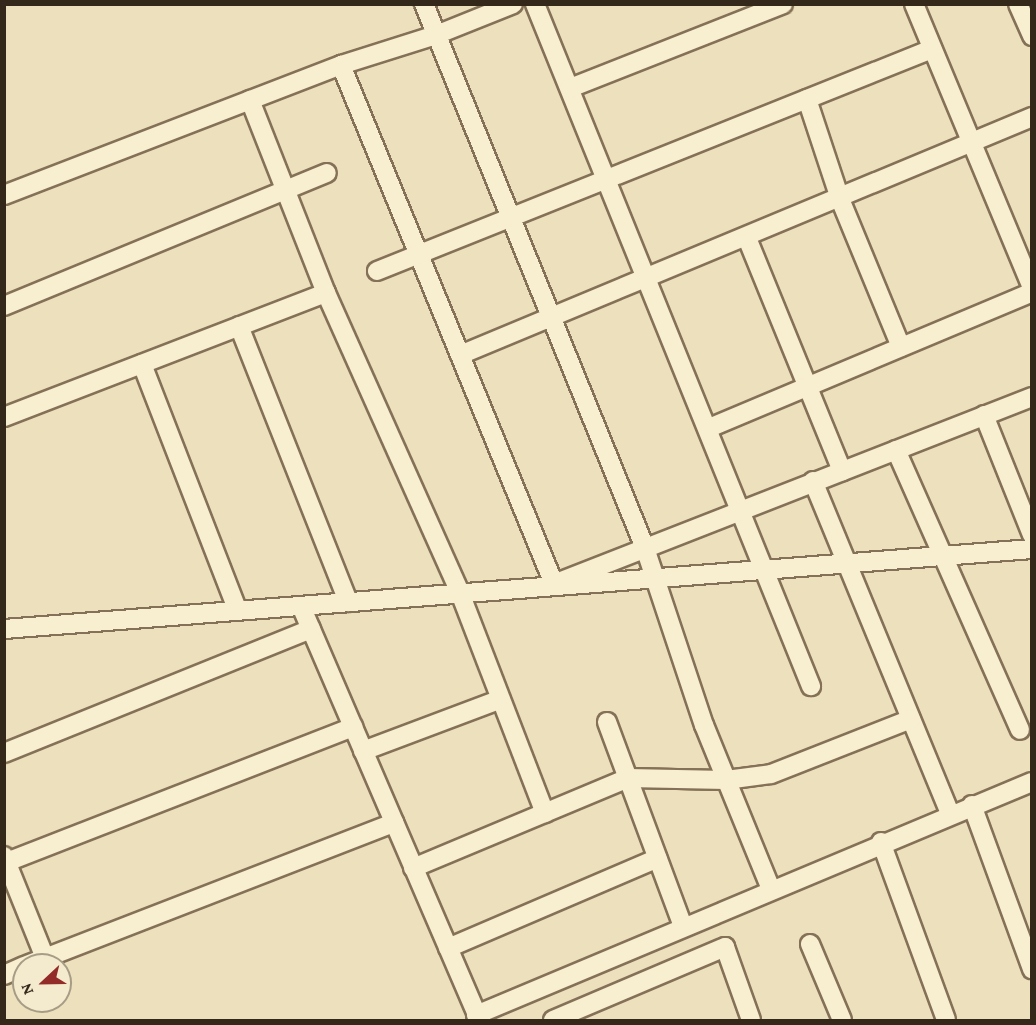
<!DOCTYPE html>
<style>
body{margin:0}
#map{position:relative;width:1036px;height:1025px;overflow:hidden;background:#ede0bd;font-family:"Crimson Pro",serif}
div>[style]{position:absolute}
.roads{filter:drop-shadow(2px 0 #847157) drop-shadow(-2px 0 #847157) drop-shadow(0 2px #847157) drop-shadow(0 -2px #847157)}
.street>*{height:18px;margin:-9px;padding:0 9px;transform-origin:9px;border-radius:9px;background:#f8eed0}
span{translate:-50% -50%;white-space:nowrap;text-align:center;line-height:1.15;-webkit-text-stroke:4.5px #f4eacd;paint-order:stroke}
.frame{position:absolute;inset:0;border:6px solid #34281b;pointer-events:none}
.north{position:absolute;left:12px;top:953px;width:60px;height:60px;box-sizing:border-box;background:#f4eacd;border:2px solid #a79c86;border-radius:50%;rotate:248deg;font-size:16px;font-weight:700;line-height:24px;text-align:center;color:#34281b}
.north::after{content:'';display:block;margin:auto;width:21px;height:27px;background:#932b28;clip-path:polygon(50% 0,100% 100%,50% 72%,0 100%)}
</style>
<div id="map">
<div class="roads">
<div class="street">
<i style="left:424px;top:4px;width:587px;rotate:67.89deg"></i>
<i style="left:645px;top:548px;width:187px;rotate:71.6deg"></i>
<i style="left:704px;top:725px;width:177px;rotate:67.8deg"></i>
<i style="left:535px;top:4px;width:736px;rotate:67.97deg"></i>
<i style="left:914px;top:4px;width:307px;rotate:67.4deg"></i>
<i style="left:1018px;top:4px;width:35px;rotate:66deg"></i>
<i style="left:341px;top:65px;width:561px;rotate:67.69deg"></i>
<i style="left:554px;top:584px;width:513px;rotate:-21.37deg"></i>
<i style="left:570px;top:88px;width:229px;rotate:-21.5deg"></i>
<i style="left:807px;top:99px;width:105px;rotate:71.7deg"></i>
<i style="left:840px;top:199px;width:160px;rotate:67.6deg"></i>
<i style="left:250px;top:100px;width:207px;rotate:68.5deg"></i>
<i style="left:326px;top:293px;width:329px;rotate:65.9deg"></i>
<i style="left:460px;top:593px;width:236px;rotate:68.9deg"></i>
<i style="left:4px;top:195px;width:361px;rotate:-21.1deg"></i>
<i style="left:341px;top:65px;width:100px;rotate:-17.5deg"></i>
<i style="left:436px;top:35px;width:83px;rotate:-21.9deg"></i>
<i style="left:747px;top:238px;width:252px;rotate:67.8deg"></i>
<i style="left:377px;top:271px;width:598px;rotate:-21.8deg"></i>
<i style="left:4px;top:306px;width:349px;rotate:-22.4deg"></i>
<i style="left:239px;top:326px;width:297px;rotate:68.4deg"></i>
<i style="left:460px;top:355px;width:620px;rotate:-22.59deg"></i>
<i style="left:142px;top:364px;width:265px;rotate:68.8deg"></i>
<i style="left:984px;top:415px;width:129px;rotate:68.2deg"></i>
<i style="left:4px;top:417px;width:345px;rotate:-21.1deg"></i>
<i style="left:709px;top:428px;width:350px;rotate:-22.8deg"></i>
<i style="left:896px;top:450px;width:306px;rotate:66.1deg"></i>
<i style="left:813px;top:481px;width:360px;rotate:67.6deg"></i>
<i style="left:301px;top:606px;width:451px;rotate:66.7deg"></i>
<i style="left:4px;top:629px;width:1031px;rotate:-4.45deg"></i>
<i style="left:607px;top:722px;width:218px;rotate:69.6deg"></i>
<i style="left:363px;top:751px;width:147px;rotate:-20.6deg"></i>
<i style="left:4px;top:753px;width:331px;rotate:-22deg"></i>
<i style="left:972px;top:805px;width:175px;rotate:69.9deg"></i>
<i style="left:881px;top:842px;width:189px;rotate:69.9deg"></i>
<i style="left:4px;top:856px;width:110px;rotate:68.1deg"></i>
<i style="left:4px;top:863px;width:375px;rotate:-21.3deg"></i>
<i style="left:413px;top:868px;width:233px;rotate:-22.7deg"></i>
<i style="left:628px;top:778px;width:98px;rotate:1.2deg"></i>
<i style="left:726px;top:780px;width:45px;rotate:-7.6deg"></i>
<i style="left:771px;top:774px;width:150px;rotate:-21.4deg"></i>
<i style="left:810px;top:944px;width:82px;rotate:67.2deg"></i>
<i style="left:448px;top:948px;width:228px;rotate:-23.2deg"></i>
<i style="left:27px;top:965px;width:394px;rotate:-21.2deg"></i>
<i style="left:4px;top:975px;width:22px;rotate:-24deg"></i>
<i style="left:476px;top:1015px;width:603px;rotate:-22.74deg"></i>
<i style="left:553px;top:1020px;width:187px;rotate:-23deg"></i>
<i style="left:725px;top:947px;width:77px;rotate:70.4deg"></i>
</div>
</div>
<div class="frame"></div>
<div class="north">N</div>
</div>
